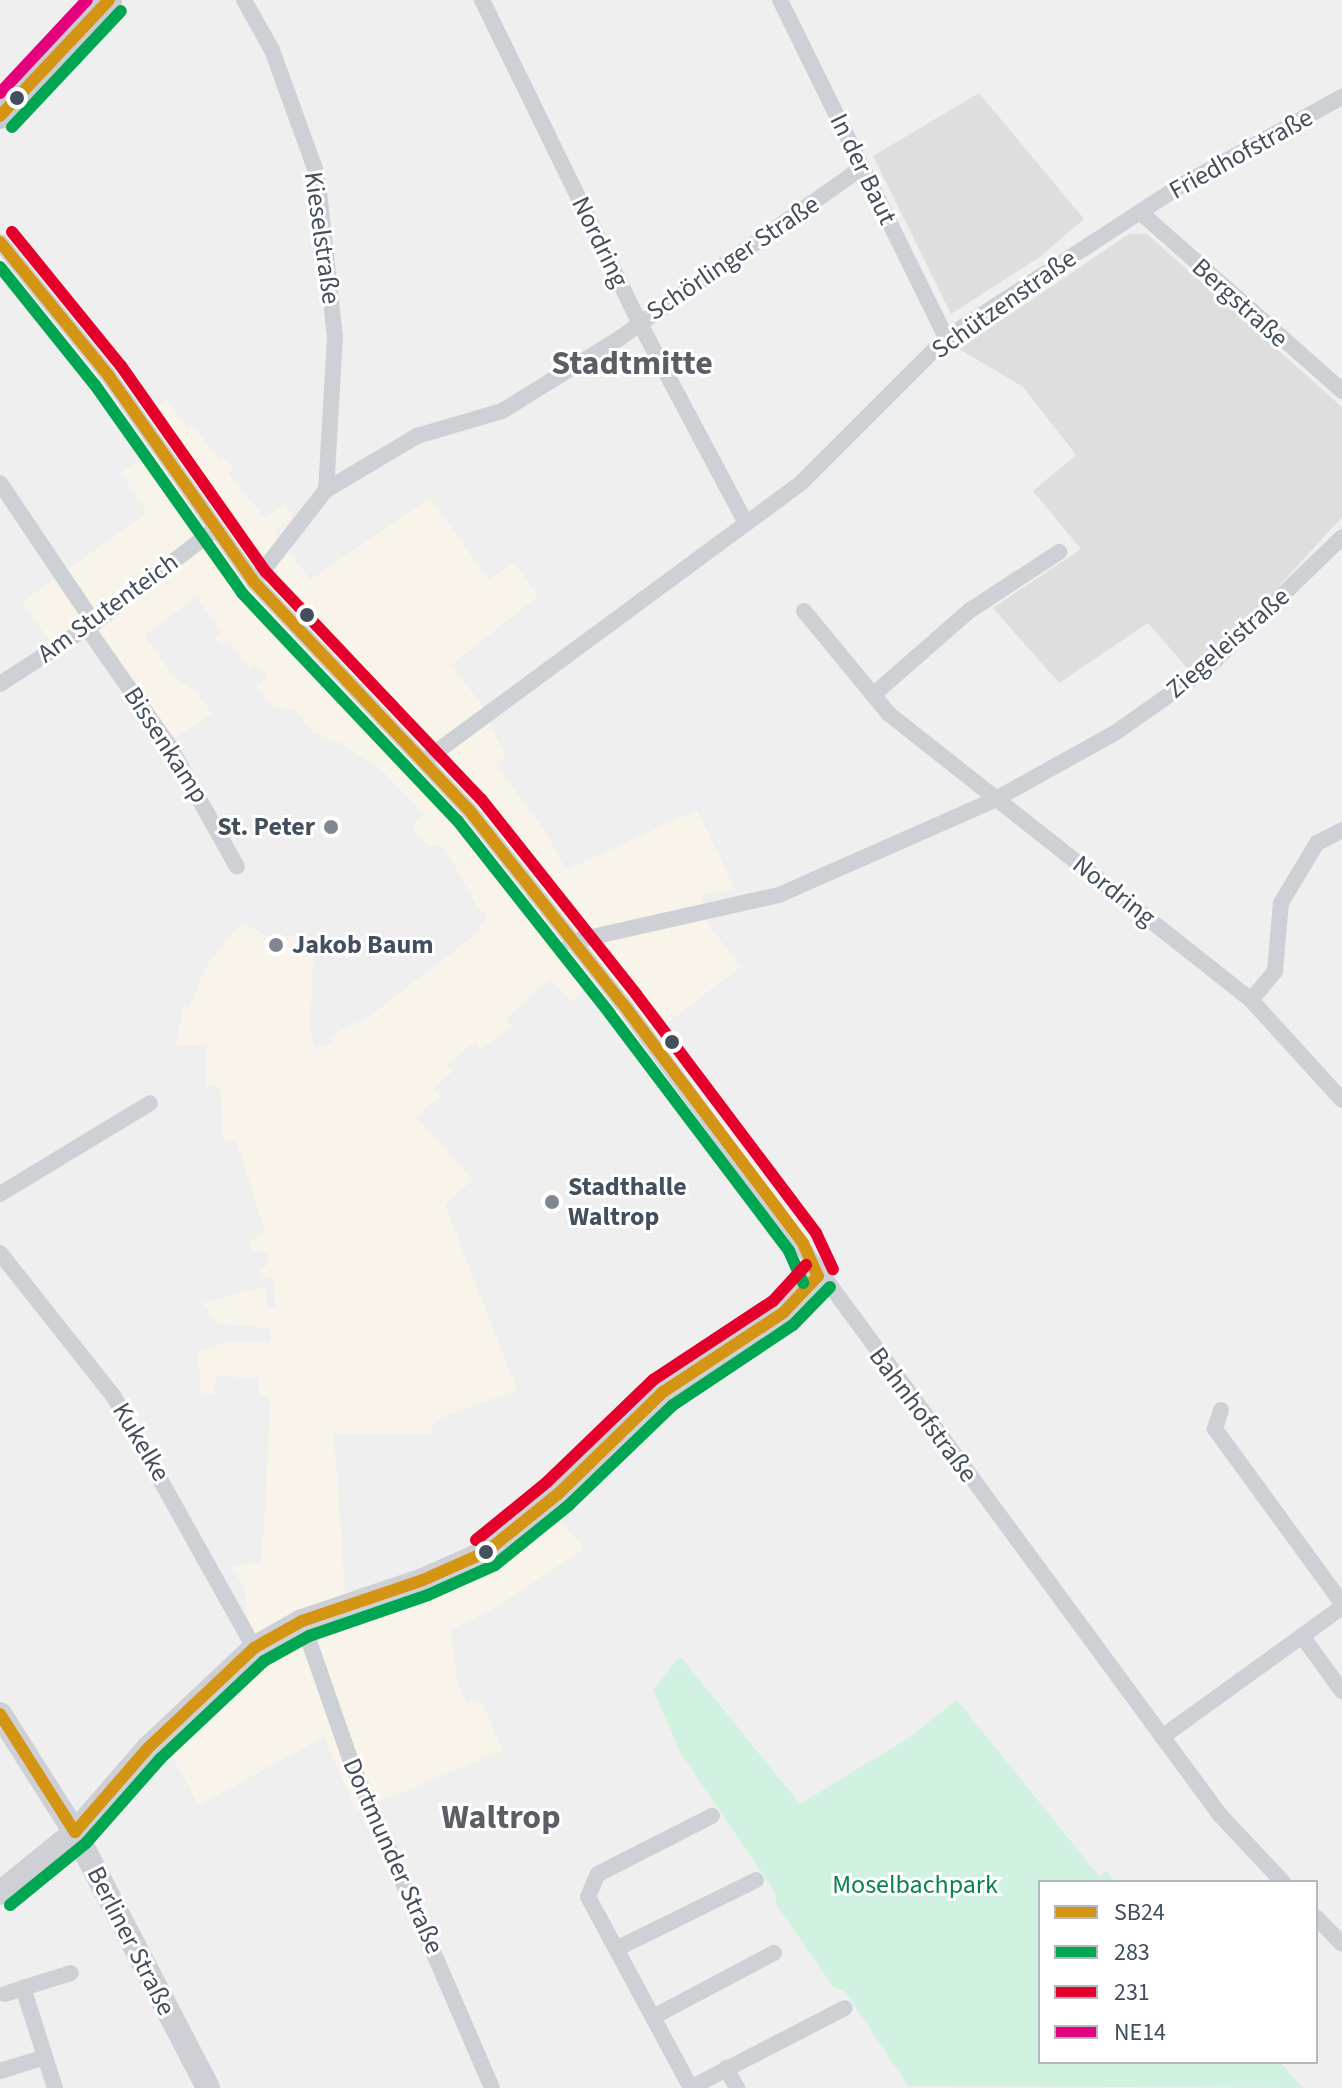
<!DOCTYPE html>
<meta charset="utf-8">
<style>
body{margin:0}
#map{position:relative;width:1342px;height:2088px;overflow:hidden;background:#f0efef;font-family:"Source Sans 3",sans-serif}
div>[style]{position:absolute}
.commercial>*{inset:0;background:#f8f4ea}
.education>*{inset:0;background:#dfdedf}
.green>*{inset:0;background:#d1f2e1}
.street>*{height:16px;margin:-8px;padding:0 8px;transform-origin:8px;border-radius:8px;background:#cdd0d4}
.secondary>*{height:24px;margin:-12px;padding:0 12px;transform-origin:12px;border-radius:12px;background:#ced0d5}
.primary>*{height:26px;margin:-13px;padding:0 13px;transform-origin:13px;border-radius:13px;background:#c8cbd0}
.bus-1>*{height:12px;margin:-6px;padding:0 6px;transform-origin:6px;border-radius:6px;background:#d39513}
.bus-2>*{height:12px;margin:-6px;padding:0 6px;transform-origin:6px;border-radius:6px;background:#00a651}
.bus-3>*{height:12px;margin:-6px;padding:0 6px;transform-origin:6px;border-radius:6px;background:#e4002b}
.bus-4>*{height:12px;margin:-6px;padding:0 6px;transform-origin:6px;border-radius:6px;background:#e5007d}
.dots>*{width:22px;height:22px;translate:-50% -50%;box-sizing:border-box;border:4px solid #fff;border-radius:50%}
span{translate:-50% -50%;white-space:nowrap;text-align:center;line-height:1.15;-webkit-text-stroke:6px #fff;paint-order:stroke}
.street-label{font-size:26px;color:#444f5e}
.poi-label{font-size:26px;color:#444f5e;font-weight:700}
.right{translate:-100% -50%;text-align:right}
.left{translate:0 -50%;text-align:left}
.park-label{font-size:26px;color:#0b8354}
.district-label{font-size:34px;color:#5a5e65;font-weight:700}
.legend{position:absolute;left:1038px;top:1880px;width:280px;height:184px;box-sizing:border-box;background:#fff;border:2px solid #b4b9bf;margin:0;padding:10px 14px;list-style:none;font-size:24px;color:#444f5e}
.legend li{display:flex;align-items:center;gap:16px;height:40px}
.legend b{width:40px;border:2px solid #b4b9bf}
</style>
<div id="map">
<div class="commercial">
<i style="clip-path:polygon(167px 400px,187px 428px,193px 424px,220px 462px,226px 458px,234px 469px,228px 474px,265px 518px,284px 505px,293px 517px,275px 531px,310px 580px,430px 498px,489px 580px,514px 562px,538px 596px,451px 665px,479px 701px,506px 757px,495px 764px,542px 826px,566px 870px,697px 810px,735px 889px,702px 896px,707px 923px,741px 967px,663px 1026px,634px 1043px,590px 985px,571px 1002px,550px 978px,506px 1020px,511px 1027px,481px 1049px,475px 1042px,447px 1065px,452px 1072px,433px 1088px,440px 1097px,415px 1117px,473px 1179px,445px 1205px,517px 1390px,436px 1420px,429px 1434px,334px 1434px,346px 1604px,468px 1563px,494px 1561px,556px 1516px,584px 1549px,492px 1610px,451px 1630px,457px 1682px,467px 1704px,480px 1699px,503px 1751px,356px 1811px,324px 1737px,199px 1805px,169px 1751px,222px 1674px,254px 1648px,243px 1586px,232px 1567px,261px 1562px,266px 1499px,270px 1397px,259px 1396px,259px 1378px,216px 1376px,214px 1394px,201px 1395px,198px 1352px,226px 1342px,270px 1343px,271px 1329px,216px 1323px,202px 1303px,265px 1286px,268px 1307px,276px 1307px,273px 1279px,261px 1278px,260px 1266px,267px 1266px,269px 1250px,252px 1253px,248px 1241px,262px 1236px,264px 1228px,236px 1140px,223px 1140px,220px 1087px,206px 1086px,206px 1045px,176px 1045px,183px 1008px,189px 1007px,207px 965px,242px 922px,266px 936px,314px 937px,310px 1029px,314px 1047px,331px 1044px,330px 1036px,367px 1018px,475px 935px,488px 915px,479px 910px,445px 848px,429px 846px,412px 828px,423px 814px,381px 769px,340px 743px,313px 733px,296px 710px,272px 707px,257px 686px,267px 677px,257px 664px,249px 669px,230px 641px,222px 646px,215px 637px,222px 632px,196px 597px,145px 635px,175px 679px,196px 691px,212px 714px,170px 741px,94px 628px,57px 652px,22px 602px,147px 513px,121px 473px,152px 452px,148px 414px)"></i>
</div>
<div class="education">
<i style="clip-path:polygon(979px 93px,1084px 219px,1040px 257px,951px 314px,873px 156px)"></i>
<i style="clip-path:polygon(1129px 234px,1147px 234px,1342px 407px,1342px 517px,1259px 608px,1188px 669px,1148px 623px,1059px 683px,993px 608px,1081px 549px,1033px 491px,1076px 455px,1023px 387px,959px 349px)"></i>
</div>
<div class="green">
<i style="clip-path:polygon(680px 1656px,800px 1804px,905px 1740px,957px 1700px,1099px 1876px,1106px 1871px,1116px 1882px,1040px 1882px,1040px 2062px,1280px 2062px,1303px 2088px,908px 2086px,844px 1990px,834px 1988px,776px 1904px,775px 1892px,681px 1754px,653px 1690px)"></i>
</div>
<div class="street">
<i style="left:244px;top:0;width:57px;rotate:60.8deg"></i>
<i style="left:272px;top:50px;width:132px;rotate:70.1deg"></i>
<i style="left:317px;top:174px;width:163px;rotate:83.7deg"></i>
<i style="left:335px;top:336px;width:154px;rotate:93.3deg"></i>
<i style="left:482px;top:0;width:358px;rotate:64deg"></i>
<i style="left:639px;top:322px;width:228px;rotate:62deg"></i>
<i style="left:780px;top:0;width:377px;rotate:63.8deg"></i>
<i style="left:1140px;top:212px;width:270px;rotate:41.5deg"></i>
<i style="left:0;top:242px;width:171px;rotate:50.9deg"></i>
<i style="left:108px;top:375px;width:253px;rotate:54.8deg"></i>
<i style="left:254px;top:582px;width:313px;rotate:46.7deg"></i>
<i style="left:469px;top:810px;width:248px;rotate:51.6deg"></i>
<i style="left:623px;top:1004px;width:1007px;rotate:53.64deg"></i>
<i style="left:1220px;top:1815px;width:92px;rotate:46.8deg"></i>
<i style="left:0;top:483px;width:169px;rotate:56.1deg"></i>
<i style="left:254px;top:582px;width:117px;rotate:-52deg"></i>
<i style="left:326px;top:490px;width:106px;rotate:-30.7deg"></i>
<i style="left:417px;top:436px;width:89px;rotate:-16.4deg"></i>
<i style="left:502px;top:411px;width:135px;rotate:-31.7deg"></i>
<i style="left:617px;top:340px;width:299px;rotate:-35.1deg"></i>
<i style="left:804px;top:611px;width:134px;rotate:50.5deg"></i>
<i style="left:889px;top:714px;width:461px;rotate:38.3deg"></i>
<i style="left:1251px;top:1000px;width:135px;rotate:47.7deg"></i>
<i style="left:87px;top:628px;width:145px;rotate:55.1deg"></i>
<i style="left:170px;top:747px;width:137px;rotate:60.8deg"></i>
<i style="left:0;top:684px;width:112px;rotate:-33deg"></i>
<i style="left:94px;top:623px;width:153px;rotate:-37.8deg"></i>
<i style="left:873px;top:695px;width:128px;rotate:-41.2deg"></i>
<i style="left:969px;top:611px;width:108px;rotate:-33.2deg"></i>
<i style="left:424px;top:761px;width:467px;rotate:-36.4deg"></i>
<i style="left:800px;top:484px;width:206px;rotate:-45deg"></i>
<i style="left:946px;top:338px;width:279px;rotate:-33deg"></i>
<i style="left:1180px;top:186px;width:185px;rotate:-28.8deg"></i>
<i style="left:570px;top:942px;width:214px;rotate:-12.7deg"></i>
<i style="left:779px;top:895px;width:235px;rotate:-23.8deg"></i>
<i style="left:994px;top:800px;width:138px;rotate:-29deg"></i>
<i style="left:1115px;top:733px;width:113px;rotate:-35.2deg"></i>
<i style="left:1207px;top:668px;width:188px;rotate:-44.1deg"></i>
<i style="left:1251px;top:1000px;width:38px;rotate:-50deg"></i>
<i style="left:1275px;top:971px;width:68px;rotate:-85deg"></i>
<i style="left:1281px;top:903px;width:70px;rotate:-59deg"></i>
<i style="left:1317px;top:843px;width:28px;rotate:-27deg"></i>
<i style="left:0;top:1194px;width:175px;rotate:-31.2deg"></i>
<i style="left:0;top:1253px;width:184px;rotate:51.6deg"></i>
<i style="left:114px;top:1397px;width:287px;rotate:60.8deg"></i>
<i style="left:1221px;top:1410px;width:20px;rotate:108deg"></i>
<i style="left:1215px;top:1429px;width:215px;rotate:53.9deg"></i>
<i style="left:302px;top:1621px;width:149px;rotate:70.8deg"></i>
<i style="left:351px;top:1762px;width:355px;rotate:66.6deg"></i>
<i style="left:1302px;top:1636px;width:49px;rotate:-35.9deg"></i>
<i style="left:1162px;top:1737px;width:173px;rotate:-35.8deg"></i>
<i style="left:1302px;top:1636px;width:68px;rotate:54deg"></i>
<i style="left:1316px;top:1917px;width:37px;rotate:46deg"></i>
<i style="left:616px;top:1949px;width:156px;rotate:-26.2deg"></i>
<i style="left:5px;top:1994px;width:19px;rotate:-18deg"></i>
<i style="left:653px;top:2017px;width:137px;rotate:-27.9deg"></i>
<i style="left:726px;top:2068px;width:23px;rotate:61deg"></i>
<i style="left:0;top:2071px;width:47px;rotate:-17.3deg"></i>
<i style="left:55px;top:2088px;width:105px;rotate:-107.7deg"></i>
<i style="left:23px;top:1988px;width:50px;rotate:-17.4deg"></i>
<i style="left:690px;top:2088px;width:174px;rotate:-27.3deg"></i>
<i style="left:691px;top:2088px;width:217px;rotate:-118.3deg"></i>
<i style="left:588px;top:1897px;width:25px;rotate:-67deg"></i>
<i style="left:598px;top:1874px;width:128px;rotate:-27deg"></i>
</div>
<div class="secondary">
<i style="left:0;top:1714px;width:140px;rotate:57.6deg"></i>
<i style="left:75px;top:1832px;width:288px;rotate:62.5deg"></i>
<i style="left:0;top:1893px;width:97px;rotate:-39.1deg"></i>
<i style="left:75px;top:1832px;width:111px;rotate:-49deg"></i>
<i style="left:148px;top:1748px;width:146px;rotate:-43.3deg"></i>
<i style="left:254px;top:1648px;width:55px;rotate:-29.4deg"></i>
<i style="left:302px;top:1621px;width:128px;rotate:-18.7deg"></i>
<i style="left:423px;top:1580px;width:69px;rotate:-24deg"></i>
<i style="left:486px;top:1552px;width:92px;rotate:-38.9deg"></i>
<i style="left:558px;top:1494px;width:146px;rotate:-44.2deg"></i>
<i style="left:663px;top:1392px;width:144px;rotate:-33.4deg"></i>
<i style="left:783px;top:1313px;width:51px;rotate:-46.6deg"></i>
</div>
<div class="primary">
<i style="left:0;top:116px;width:159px;rotate:-46.8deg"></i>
</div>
<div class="bus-1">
<i style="left:0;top:116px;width:159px;rotate:-46.8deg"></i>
<i style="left:0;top:242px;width:171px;rotate:50.9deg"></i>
<i style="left:108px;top:375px;width:253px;rotate:54.8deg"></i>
<i style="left:254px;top:582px;width:313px;rotate:46.7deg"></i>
<i style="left:469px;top:810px;width:248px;rotate:51.6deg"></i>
<i style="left:623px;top:1004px;width:299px;rotate:53deg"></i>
<i style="left:803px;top:1243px;width:36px;rotate:66deg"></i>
<i style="left:0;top:1714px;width:140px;rotate:57.6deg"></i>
<i style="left:75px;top:1832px;width:111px;rotate:-49deg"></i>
<i style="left:148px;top:1748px;width:146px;rotate:-43.3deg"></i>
<i style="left:254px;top:1648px;width:55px;rotate:-29.4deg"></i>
<i style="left:302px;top:1621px;width:128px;rotate:-18.7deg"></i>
<i style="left:423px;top:1580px;width:69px;rotate:-24deg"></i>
<i style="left:486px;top:1552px;width:92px;rotate:-38.9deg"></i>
<i style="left:558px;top:1494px;width:146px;rotate:-44.2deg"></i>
<i style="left:663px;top:1392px;width:144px;rotate:-33.4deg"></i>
<i style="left:783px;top:1313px;width:51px;rotate:-46.6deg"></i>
</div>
<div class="bus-2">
<i style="left:12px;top:127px;width:159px;rotate:-46.8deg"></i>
<i style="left:0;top:267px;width:151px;rotate:51.2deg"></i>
<i style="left:95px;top:385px;width:255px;rotate:54.7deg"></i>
<i style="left:242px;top:593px;width:313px;rotate:46.6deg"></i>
<i style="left:457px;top:820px;width:247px;rotate:51.7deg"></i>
<i style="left:610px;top:1014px;width:297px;rotate:52.9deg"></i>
<i style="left:789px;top:1251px;width:35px;rotate:66deg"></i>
<i style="left:10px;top:1905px;width:98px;rotate:-39.2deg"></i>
<i style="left:86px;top:1843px;width:112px;rotate:-48.6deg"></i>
<i style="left:160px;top:1759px;width:143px;rotate:-43.3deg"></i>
<i style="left:264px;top:1661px;width:51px;rotate:-29.1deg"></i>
<i style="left:309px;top:1636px;width:126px;rotate:-19deg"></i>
<i style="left:428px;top:1595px;width:73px;rotate:-24.1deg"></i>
<i style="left:495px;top:1565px;width:95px;rotate:-39deg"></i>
<i style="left:569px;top:1505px;width:144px;rotate:-43.9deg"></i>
<i style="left:673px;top:1405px;width:144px;rotate:-33.7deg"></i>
<i style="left:793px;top:1325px;width:53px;rotate:-45.8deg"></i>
</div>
<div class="bus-3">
<i style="left:12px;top:232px;width:173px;rotate:50.9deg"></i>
<i style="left:121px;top:366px;width:252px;rotate:54.9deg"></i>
<i style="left:266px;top:572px;width:313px;rotate:46.6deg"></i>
<i style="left:481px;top:799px;width:249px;rotate:51.5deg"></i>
<i style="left:636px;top:994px;width:299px;rotate:53deg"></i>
<i style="left:816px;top:1233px;width:40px;rotate:65deg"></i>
<i style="left:476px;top:1540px;width:92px;rotate:-39.2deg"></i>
<i style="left:547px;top:1482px;width:147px;rotate:-43.9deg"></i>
<i style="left:653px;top:1380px;width:144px;rotate:-33.4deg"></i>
<i style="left:773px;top:1301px;width:49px;rotate:-47.5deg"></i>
</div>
<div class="bus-4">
<i style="left:0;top:93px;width:127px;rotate:-46.9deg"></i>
</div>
<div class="dots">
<i style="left:17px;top:98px;background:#444f5e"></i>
<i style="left:307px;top:615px;background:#444f5e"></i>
<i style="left:331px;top:827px;background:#808791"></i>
<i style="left:276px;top:945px;background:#808791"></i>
<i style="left:672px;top:1042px;background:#444f5e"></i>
<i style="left:552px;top:1202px;background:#808791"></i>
<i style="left:486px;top:1552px;background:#444f5e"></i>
</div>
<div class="street-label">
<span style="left:1241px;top:154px;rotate:-29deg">Friedhofstraße</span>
<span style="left:863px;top:169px;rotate:64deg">In der Baut</span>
<span style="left:322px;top:238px;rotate:82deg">Kieselstraße</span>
<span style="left:600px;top:242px;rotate:64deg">Nordring</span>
<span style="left:733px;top:258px;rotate:-34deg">Schörlinger Straße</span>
<span style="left:1240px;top:303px;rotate:42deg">Bergstraße</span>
<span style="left:1004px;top:304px;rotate:-35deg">Schützenstraße</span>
<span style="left:108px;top:608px;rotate:-36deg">Am Stutenteich</span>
<span style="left:1228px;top:643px;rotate:-41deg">Ziegeleistraße</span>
<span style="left:166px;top:745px;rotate:57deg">Bissenkamp</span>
<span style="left:1114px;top:891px;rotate:38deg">Nordring</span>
<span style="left:923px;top:1415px;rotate:53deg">Bahnhofstraße</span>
<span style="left:141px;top:1442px;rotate:59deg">Kukelke</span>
<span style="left:393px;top:1856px;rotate:66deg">Dortmunder Straße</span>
<span style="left:131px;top:1941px;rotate:63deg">Berliner Straße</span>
</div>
<div class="poi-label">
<span class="right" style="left:315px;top:827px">St. Peter</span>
<span class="left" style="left:292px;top:945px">Jakob Baum</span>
<span class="left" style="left:568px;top:1202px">Stadthalle<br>Waltrop</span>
</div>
<div class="park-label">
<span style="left:915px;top:1885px">Moselbachpark</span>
</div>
<div class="district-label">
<span style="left:632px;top:364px">Stadtmitte</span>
<span style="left:501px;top:1818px">Waltrop</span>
</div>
<ul class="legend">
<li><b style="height:10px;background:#d39513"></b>SB24</li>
<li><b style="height:10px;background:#00a651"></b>283</li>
<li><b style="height:10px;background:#e4002b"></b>231</li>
<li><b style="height:10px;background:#e5007d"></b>NE14</li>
</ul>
</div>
